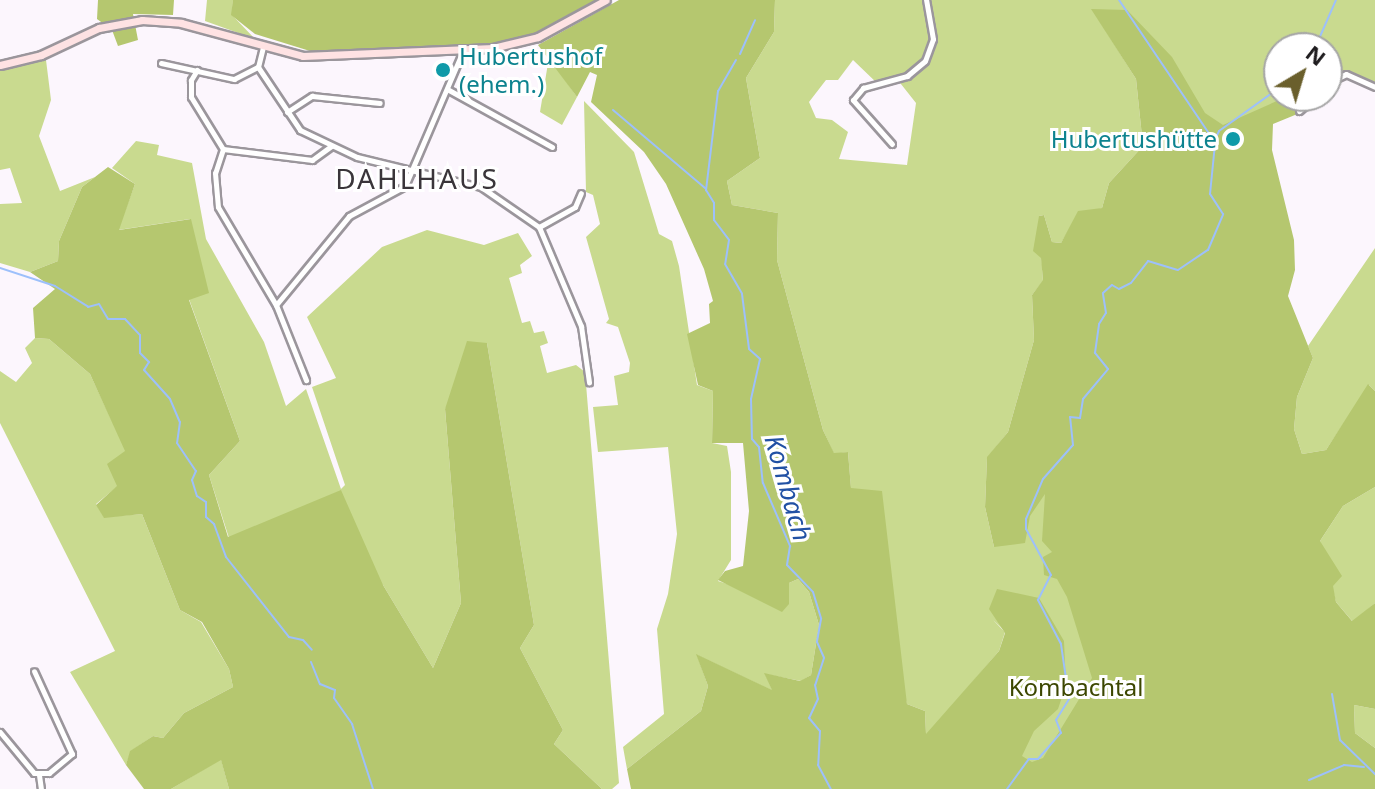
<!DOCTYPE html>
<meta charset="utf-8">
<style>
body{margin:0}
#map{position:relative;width:1375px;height:789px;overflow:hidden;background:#fcf6fd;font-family:"Noto Sans",sans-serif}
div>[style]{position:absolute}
.green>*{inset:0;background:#c9da8f}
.forest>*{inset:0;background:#b5c76f}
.stream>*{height:2px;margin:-1px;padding:0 1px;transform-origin:1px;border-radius:1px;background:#9dc0fb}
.roads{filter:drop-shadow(2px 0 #9b969c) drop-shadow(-2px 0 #9b969c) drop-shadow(0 2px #9b969c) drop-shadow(0 -2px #9b969c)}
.street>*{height:5px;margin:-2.5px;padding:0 2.5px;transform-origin:2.5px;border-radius:2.5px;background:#fff}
.secondary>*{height:7px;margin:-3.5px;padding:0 3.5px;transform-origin:3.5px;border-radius:3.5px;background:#fee2e3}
.dots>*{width:22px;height:22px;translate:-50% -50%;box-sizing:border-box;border:4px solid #fff;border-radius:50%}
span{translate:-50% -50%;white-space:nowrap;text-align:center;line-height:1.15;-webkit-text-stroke:6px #fff;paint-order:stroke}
.culture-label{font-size:24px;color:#0d838f}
.left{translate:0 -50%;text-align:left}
.right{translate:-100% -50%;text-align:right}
.park-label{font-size:24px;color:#3c4701}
.water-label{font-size:26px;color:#2151a4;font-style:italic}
.quarter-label{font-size:28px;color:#3a353a;letter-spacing:2px}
.north{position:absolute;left:1263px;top:32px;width:80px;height:80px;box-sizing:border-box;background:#fff;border:2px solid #a5a5a5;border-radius:50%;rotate:38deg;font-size:22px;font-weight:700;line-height:32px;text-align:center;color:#1f1d1f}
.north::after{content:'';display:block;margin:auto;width:28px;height:36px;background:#6a5f2c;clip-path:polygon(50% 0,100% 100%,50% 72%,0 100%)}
</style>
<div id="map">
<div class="green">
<i style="clip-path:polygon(207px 0,233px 0,232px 15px,255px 39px,205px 21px)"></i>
<i style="clip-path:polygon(evenodd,775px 0,1375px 0,1375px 85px,1346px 74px,1327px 83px,1327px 48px,1279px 48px,1279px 96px,1316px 96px,1295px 109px,1272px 112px,1103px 662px,1049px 761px,988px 789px,1040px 663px,993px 620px,1005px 632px,999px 651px,926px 736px,925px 711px,907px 704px,851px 489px,848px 452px,834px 454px,823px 430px,777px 260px,778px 213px,732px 205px,727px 181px,760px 158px,746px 78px,774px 32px,775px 0,1092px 9px,1201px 156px,994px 547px,985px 507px,987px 458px,1008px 432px,1034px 340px,1032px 295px,1043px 281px,1039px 216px,1044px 215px,1052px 242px,1061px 243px,1076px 218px,1102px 208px,1109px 183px,1143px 146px,1136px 79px,1092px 9px,775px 0,853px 60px,879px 85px,897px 79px,916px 103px,907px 165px,839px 159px,848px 132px,832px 120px,816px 118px,809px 102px,826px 80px,838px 80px,853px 60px)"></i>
<i style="clip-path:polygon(549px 57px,577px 97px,562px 125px,540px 112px)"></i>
<i style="clip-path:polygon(46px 60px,51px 100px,39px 136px,60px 191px,95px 177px,82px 187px,59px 241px,58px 261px,30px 272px,0 263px,0 204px,22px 203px,10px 168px,0 170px,0 70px)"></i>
<i style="clip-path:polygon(584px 101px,634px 152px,659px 234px,672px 241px,679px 266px,697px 385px,713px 391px,712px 443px,727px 446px,731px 472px,731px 560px,718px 581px,789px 604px,789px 583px,798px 579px,809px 592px,819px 625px,811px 675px,801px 681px,765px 674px,773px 691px,697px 655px,708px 686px,701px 711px,627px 769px,623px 747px,664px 714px,657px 629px,668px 594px,677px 534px,668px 447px,598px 452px,593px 407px,618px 405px,614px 376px,629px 372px,630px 363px,618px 327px,606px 323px,609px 319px,586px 237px,600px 224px,593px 195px,586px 192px)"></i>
<i style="clip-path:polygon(136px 141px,159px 145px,157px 155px,192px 163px,206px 239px,264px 342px,286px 406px,306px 389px,341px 489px,345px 485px,312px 387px,336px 378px,307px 317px,382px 247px,427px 230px,484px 245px,518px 233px,532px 256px,520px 265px,522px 273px,509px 278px,522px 323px,530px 321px,534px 333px,544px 331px,548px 343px,540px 346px,547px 373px,576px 365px,585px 372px,619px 783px,612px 789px,602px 789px,554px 744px,563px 730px,520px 648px,534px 625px,487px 343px,445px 409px,461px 603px,433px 668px,383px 585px,229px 538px,209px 475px,240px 441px,189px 299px,190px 219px,118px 230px,135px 184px,112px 168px)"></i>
<i style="clip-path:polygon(1375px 248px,1375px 391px,1369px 385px,1326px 450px,1302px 454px,1294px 429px,1297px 397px,1313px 358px,1308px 346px)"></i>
<i style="clip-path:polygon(35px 338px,49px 339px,90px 374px,126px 451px,118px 486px,96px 504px,104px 517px,142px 514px,180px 610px,201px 622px,229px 669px,233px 687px,184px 713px,163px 738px,153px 736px,131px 751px,126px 765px,70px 672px,115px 651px,0 423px,0 371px,16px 382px,32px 363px,25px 348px)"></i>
<i style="clip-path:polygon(1375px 487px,1375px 603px,1353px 622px,1336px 602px,1320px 541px,1343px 506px)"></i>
<i style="clip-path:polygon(1354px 705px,1375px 709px,1375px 748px,1355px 733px)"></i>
<i style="clip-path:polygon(221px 759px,229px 789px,171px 789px)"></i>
</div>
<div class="forest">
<i style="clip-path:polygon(98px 0,174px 0,173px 15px,133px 14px,138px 40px,118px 46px,112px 30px,97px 19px)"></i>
<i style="clip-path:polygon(233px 0,601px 0,536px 35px,497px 45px,310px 51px,255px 34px,231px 15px)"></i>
<i style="clip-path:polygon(619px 0,775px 0,774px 32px,746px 78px,760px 158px,727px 181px,732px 205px,778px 213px,777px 260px,823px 430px,834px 453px,848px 452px,851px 488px,882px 491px,907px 704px,925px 711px,926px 734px,999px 651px,1005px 633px,989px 609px,997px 589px,1039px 598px,1064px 641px,1066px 685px,1058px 709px,1034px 731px,1022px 756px,1032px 762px,1043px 758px,1092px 678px,1067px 597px,1057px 579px,1044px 575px,1043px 557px,1052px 552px,1042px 541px,1045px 494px,1030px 516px,1025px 543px,994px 547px,985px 507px,987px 457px,1008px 432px,1034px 340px,1032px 295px,1043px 280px,1041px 258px,1033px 251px,1039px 216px,1044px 215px,1052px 242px,1061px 243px,1078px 211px,1102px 208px,1109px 183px,1143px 146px,1136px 79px,1091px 9px,1127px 10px,1172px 57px,1205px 113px,1223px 125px,1279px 100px,1295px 109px,1311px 102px,1312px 108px,1273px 124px,1272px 150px,1294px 240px,1295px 270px,1288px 296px,1313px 358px,1297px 397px,1294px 429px,1302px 454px,1326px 450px,1368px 384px,1375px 391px,1375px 487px,1343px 506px,1320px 541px,1342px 576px,1333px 586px,1336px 602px,1352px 621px,1375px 603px,1375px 709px,1354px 705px,1355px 733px,1375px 748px,1375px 789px,631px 789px,627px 769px,701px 711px,708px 686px,696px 654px,772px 690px,764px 673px,800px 681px,811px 675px,819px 625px,809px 592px,798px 579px,789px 583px,789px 604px,782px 612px,718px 580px,725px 571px,743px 566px,749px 511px,743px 443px,712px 443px,713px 391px,698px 385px,687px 334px,710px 323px,709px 304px,713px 301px,704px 269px,666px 184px,644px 152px,591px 102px,597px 75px,590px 72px,577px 97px,538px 45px)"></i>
<i style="clip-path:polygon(108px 167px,135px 184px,119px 230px,191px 219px,209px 293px,189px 300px,240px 441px,209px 475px,228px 537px,341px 490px,383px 585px,433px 668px,461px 603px,445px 409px,467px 341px,487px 343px,534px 625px,520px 648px,563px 730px,554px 744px,602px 789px,229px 789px,221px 760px,171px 789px,144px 789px,126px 765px,130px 751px,153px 736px,163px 738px,184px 713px,233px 687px,229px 669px,202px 622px,180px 610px,142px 514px,104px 518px,96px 505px,117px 486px,107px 464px,125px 451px,90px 374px,49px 339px,35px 338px,33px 308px,55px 289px,30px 272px,58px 261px,59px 241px,82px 187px)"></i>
</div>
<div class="stream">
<i style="left:1119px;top:0;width:170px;rotate:56deg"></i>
<i style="left:1315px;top:48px;width:52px;rotate:-66.4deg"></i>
<i style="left:740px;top:54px;width:37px;rotate:-66deg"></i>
<i style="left:736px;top:60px;width:36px;rotate:120deg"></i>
<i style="left:718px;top:91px;width:100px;rotate:96.9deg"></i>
<i style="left:706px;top:190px;width:15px;rotate:58deg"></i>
<i style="left:714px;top:203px;width:17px;rotate:90deg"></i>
<i style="left:714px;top:220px;width:25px;rotate:53deg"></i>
<i style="left:729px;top:240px;width:24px;rotate:99deg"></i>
<i style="left:725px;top:264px;width:34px;rotate:60deg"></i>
<i style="left:742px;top:294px;width:55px;rotate:82.7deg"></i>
<i style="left:749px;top:349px;width:15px;rotate:42deg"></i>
<i style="left:760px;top:359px;width:41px;rotate:102.7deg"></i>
<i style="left:751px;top:399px;width:40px;rotate:88.6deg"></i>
<i style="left:752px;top:439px;width:11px;rotate:49deg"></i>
<i style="left:759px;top:447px;width:36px;rotate:84deg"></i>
<i style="left:763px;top:483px;width:69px;rotate:66.8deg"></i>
<i style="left:790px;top:546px;width:19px;rotate:99deg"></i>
<i style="left:787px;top:565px;width:37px;rotate:46deg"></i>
<i style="left:813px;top:592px;width:28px;rotate:73deg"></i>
<i style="left:821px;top:619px;width:23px;rotate:100deg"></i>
<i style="left:817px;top:642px;width:17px;rotate:66deg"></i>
<i style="left:824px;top:658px;width:28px;rotate:108deg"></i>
<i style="left:815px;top:685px;width:14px;rotate:78deg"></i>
<i style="left:818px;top:699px;width:21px;rotate:115deg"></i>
<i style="left:809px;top:718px;width:17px;rotate:50deg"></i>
<i style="left:820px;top:731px;width:34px;rotate:93deg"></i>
<i style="left:818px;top:765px;width:27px;rotate:62deg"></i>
<i style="left:613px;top:110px;width:121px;rotate:40.3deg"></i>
<i style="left:1214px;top:141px;width:11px;rotate:-63deg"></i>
<i style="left:1219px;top:131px;width:74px;rotate:-35.6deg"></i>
<i style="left:0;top:268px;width:58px;rotate:18.1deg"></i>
<i style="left:55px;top:286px;width:39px;rotate:32deg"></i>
<i style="left:88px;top:307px;width:11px;rotate:-15deg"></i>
<i style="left:99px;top:304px;width:17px;rotate:59deg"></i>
<i style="left:108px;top:319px;width:17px"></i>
<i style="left:125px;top:319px;width:22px;rotate:47deg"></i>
<i style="left:140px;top:335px;width:18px;rotate:90deg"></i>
<i style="left:140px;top:353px;width:13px;rotate:45deg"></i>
<i style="left:149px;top:362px;width:9px;rotate:122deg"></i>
<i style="left:144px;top:370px;width:39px;rotate:48deg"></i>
<i style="left:170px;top:399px;width:25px;rotate:67deg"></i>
<i style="left:180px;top:422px;width:21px;rotate:98deg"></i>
<i style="left:177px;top:443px;width:34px;rotate:56deg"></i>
<i style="left:196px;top:471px;width:10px;rotate:114deg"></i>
<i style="left:192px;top:480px;width:17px;rotate:73deg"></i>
<i style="left:197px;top:496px;width:11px;rotate:34deg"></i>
<i style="left:206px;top:502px;width:15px;rotate:90deg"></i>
<i style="left:206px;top:517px;width:11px;rotate:41deg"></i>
<i style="left:214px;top:524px;width:35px;rotate:70deg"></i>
<i style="left:226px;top:557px;width:102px;rotate:51.8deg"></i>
<i style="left:289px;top:637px;width:14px;rotate:12deg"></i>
<i style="left:303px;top:640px;width:13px;rotate:48deg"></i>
<i style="left:311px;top:662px;width:24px;rotate:68deg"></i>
<i style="left:320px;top:684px;width:16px;rotate:22deg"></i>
<i style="left:335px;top:690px;width:8px;rotate:97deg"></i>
<i style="left:334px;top:698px;width:32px;rotate:55deg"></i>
<i style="left:352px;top:724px;width:68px;rotate:72.1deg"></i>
<i style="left:1332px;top:694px;width:47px;rotate:80.1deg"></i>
<i style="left:1340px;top:740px;width:49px;rotate:44.2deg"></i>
<i style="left:1309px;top:780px;width:38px;rotate:-23deg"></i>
<i style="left:1344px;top:765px;width:20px;rotate:6deg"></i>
<i style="left:1007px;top:789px;width:37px;rotate:-54deg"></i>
<i style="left:1029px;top:759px;width:9px"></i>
<i style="left:1038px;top:759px;width:35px;rotate:-49deg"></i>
<i style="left:1061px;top:733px;width:14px;rotate:-111deg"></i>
<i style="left:1056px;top:720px;width:25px;rotate:-58deg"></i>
<i style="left:1069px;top:699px;width:56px;rotate:-98.3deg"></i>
<i style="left:1061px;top:644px;width:50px;rotate:-117.6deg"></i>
<i style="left:1038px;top:600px;width:28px;rotate:-63deg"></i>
<i style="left:1051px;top:575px;width:52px;rotate:-118.5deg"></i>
<i style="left:1026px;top:529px;width:10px;rotate:-90deg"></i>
<i style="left:1026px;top:519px;width:43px;rotate:-67deg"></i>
<i style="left:1043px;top:479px;width:45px;rotate:-48.6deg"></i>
<i style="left:1073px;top:445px;width:28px;rotate:-96deg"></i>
<i style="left:1070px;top:417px;width:10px;rotate:6deg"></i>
<i style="left:1080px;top:418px;width:19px;rotate:-81deg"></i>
<i style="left:1083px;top:399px;width:39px;rotate:-50deg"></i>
<i style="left:1108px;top:369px;width:21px;rotate:-129deg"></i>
<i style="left:1095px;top:353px;width:29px;rotate:-82deg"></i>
<i style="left:1099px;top:324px;width:13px;rotate:-58deg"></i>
<i style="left:1106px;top:313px;width:20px;rotate:-99deg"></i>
<i style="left:1103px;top:293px;width:12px;rotate:-42deg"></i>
<i style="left:1112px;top:285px;width:8px;rotate:30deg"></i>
<i style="left:1119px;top:289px;width:13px;rotate:-27deg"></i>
<i style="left:1131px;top:283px;width:28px;rotate:-52deg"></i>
<i style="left:1148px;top:261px;width:31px;rotate:17deg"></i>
<i style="left:1178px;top:270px;width:36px;rotate:-34deg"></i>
<i style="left:1208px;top:250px;width:39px;rotate:-67deg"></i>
<i style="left:1223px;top:214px;width:24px;rotate:-123deg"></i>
<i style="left:1210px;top:194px;width:50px;rotate:-84.3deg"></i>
</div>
<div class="roads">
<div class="street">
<i style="left:263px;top:47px;width:21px;rotate:104deg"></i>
<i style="left:258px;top:67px;width:76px;rotate:56.3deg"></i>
<i style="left:300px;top:130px;width:63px;rotate:25.3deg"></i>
<i style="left:357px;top:157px;width:128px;rotate:13.6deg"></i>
<i style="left:481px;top:187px;width:70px;rotate:34.6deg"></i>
<i style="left:539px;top:227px;width:108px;rotate:67deg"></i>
<i style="left:581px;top:326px;width:57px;rotate:81.9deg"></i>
<i style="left:161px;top:63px;width:75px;rotate:12.4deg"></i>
<i style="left:234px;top:79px;width:27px;rotate:-27deg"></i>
<i style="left:197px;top:70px;width:12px;rotate:121deg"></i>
<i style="left:191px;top:80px;width:17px;rotate:90deg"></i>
<i style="left:191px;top:97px;width:61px;rotate:58.4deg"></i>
<i style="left:223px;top:149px;width:90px;rotate:7deg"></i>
<i style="left:312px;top:160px;width:24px;rotate:-36deg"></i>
<i style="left:1327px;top:83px;width:21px;rotate:-25deg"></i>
<i style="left:1346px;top:74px;width:32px;rotate:24deg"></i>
<i style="left:447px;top:89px;width:120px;rotate:28.9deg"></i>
<i style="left:1299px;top:111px;width:23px;rotate:-41deg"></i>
<i style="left:287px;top:112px;width:30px;rotate:-33deg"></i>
<i style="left:312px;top:96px;width:68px;rotate:5.9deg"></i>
<i style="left:892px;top:144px;width:59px;rotate:-131.6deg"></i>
<i style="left:853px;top:100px;width:16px;rotate:-50deg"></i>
<i style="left:863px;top:88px;width:46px;rotate:-15.3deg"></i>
<i style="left:907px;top:76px;width:23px;rotate:-40deg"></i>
<i style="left:925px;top:61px;width:23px;rotate:-70deg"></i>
<i style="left:933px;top:39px;width:40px;rotate:-100deg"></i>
<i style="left:223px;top:149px;width:25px;rotate:108deg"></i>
<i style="left:215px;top:173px;width:34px;rotate:85deg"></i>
<i style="left:218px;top:207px;width:114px;rotate:59.4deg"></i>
<i style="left:276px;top:305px;width:81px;rotate:68.2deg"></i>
<i style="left:539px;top:227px;width:41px;rotate:-29.1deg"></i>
<i style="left:575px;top:207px;width:15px;rotate:-67deg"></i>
<i style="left:276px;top:305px;width:115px;rotate:-50.6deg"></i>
<i style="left:349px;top:216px;width:64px;rotate:-28.2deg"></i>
<i style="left:405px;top:186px;width:147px;rotate:-66.8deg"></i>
<i style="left:0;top:732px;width:53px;rotate:50.3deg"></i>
<i style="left:34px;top:773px;width:15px"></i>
<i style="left:49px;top:773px;width:30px;rotate:-40deg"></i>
<i style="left:72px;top:754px;width:91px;rotate:-114.6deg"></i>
<i style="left:39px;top:775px;width:14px;rotate:82deg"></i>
</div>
<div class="secondary">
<i style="left:0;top:65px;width:42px;rotate:-13.7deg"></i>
<i style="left:41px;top:55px;width:64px;rotate:-25deg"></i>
<i style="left:99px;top:28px;width:44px;rotate:-10.5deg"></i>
<i style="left:142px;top:20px;width:39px;rotate:4deg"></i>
<i style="left:181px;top:23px;width:126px;rotate:15.1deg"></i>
<i style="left:303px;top:56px;width:190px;rotate:-2.4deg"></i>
<i style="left:493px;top:48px;width:46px;rotate:-13.7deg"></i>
<i style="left:538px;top:37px;width:77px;rotate:-28.6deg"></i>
</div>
</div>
<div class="dots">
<i style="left:443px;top:70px;background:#0f9aa8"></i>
<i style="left:1233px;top:139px;background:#0f9aa8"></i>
</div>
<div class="culture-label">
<span class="left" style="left:459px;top:70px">Hubertushof<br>(ehem.)</span>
<span class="right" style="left:1217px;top:139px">Hubertushütte</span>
</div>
<div class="park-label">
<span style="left:1076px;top:687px">Kombachtal</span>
</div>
<div class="water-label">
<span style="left:788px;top:488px;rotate:74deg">Kombach</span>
</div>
<div class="quarter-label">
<span style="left:417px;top:178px">DAHLHAUS</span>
</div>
<div class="north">N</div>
</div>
